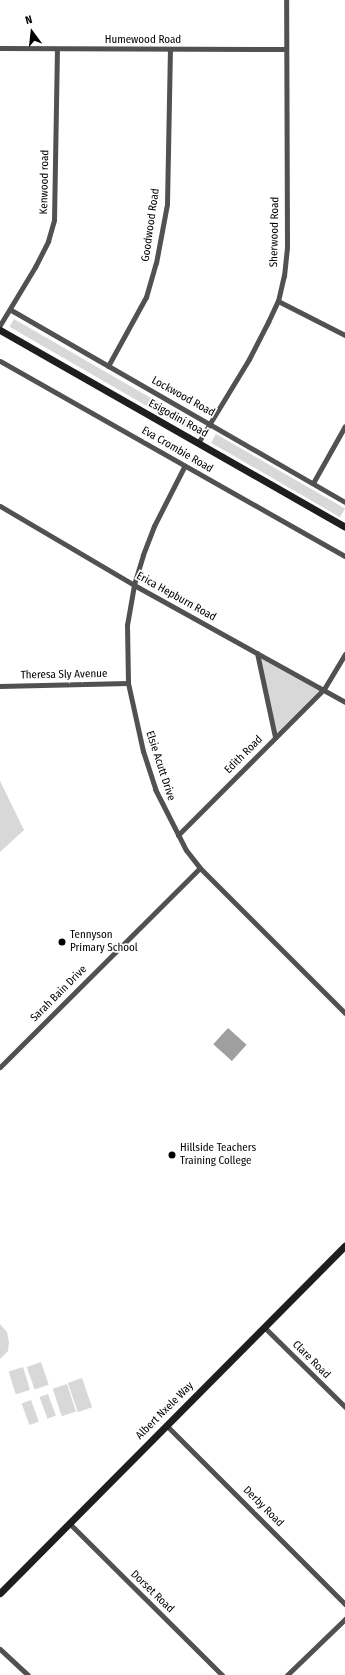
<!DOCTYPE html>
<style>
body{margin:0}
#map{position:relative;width:345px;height:1675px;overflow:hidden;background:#fff;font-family:"Fira Sans Condensed",sans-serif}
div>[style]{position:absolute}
.green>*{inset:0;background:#d8d8d8;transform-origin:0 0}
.water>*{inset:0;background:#9f9f9f;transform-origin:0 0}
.street>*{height:5px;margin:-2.5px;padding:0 2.5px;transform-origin:2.5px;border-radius:2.5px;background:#515151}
.secondary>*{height:7px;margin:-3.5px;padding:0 3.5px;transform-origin:3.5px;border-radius:3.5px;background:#1e1e1e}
.dots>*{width:11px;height:11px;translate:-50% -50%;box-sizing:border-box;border:2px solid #fff;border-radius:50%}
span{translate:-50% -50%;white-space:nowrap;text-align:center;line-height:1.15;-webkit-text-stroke:3.5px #fff;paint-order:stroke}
.street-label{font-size:11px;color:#000}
.poi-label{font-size:11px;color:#000}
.left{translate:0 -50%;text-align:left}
.north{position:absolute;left:12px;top:12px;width:40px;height:40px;-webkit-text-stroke:3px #fff;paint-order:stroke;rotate:345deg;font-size:11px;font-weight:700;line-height:16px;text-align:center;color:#000}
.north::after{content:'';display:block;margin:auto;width:14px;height:18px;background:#000;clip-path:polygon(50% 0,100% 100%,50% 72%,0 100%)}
</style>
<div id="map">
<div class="green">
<i style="left:14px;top:319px;width:217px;height:9px;rotate:30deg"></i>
<i style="left:216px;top:434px;width:149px;height:10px;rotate:30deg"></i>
<i style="clip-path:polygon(260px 657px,321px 689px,276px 734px,263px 674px)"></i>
<i style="clip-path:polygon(0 781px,24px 830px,0 852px)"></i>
<i style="clip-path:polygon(0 1324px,7px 1332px,9px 1342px,8px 1351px,0 1359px)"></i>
<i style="left:41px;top:1362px;width:24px;height:15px;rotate:71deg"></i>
<i style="left:23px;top:1367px;width:24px;height:15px;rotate:73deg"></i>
<i style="left:82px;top:1378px;width:31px;height:15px;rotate:71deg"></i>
<i style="left:67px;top:1384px;width:29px;height:15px;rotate:72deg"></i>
<i style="left:48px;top:1394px;width:23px;height:9px;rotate:70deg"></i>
<i style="left:31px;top:1400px;width:23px;height:10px;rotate:70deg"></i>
</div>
<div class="water">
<i style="left:228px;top:1028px;width:25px;height:22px;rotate:42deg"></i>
</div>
<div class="street">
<i style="left:0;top:48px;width:286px;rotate:0.2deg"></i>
<i style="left:278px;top:301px;width:75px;rotate:26.9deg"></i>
<i style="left:11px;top:310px;width:385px;rotate:29.9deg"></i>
<i style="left:0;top:325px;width:68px;rotate:-58.9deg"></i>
<i style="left:35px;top:267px;width:29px;rotate:-63deg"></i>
<i style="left:48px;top:241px;width:22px;rotate:-74deg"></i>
<i style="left:54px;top:220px;width:171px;rotate:-89deg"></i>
<i style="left:0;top:361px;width:396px;rotate:29.5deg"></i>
<i style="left:108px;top:366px;width:79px;rotate:-61.2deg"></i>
<i style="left:146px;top:297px;width:35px;rotate:-74deg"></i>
<i style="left:156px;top:263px;width:60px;rotate:-79.4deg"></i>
<i style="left:167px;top:204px;width:154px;rotate:-88.9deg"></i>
<i style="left:198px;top:443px;width:98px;rotate:-58.7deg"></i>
<i style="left:249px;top:359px;width:42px;rotate:-62.8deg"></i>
<i style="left:268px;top:322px;width:23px;rotate:-65deg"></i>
<i style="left:278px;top:301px;width:26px;rotate:-77deg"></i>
<i style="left:284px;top:276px;width:29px;rotate:-84deg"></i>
<i style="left:287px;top:247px;width:247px;rotate:-90.2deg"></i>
<i style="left:184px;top:467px;width:66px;rotate:117deg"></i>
<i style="left:154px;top:526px;width:31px;rotate:111deg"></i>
<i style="left:143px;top:555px;width:31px;rotate:107deg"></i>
<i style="left:134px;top:585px;width:41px;rotate:99.9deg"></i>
<i style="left:127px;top:625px;width:58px;rotate:89deg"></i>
<i style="left:128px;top:683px;width:70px;rotate:77.6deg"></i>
<i style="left:143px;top:751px;width:40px;rotate:72deg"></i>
<i style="left:155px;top:789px;width:68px;rotate:63.1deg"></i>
<i style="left:186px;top:850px;width:23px;rotate:52deg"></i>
<i style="left:200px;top:868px;width:205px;rotate:45deg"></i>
<i style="left:313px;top:483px;width:65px;rotate:-60.7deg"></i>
<i style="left:0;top:506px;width:156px;rotate:30.5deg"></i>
<i style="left:134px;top:585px;width:241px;rotate:29deg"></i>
<i style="left:257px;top:653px;width:86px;rotate:77.9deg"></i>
<i style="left:0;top:686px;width:128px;rotate:-1.3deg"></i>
<i style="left:178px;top:835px;width:206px;rotate:-45deg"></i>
<i style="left:324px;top:689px;width:41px;rotate:-59deg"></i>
<i style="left:0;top:1067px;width:282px;rotate:-44.9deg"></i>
<i style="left:264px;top:1327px;width:114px;rotate:44.6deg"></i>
<i style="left:167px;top:1426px;width:252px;rotate:45deg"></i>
<i style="left:69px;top:1523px;width:216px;rotate:44.8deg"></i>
<i style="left:0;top:1649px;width:38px;rotate:43deg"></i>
<i style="left:287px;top:1675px;width:81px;rotate:-44deg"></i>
</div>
<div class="secondary">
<i style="left:0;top:330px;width:397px;rotate:29.7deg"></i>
<i style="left:0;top:1593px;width:490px;rotate:-45.2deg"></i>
</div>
<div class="dots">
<i style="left:62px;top:942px;background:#000"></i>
<i style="left:172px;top:1155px;background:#000"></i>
</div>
<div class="street-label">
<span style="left:143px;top:40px">Humewood Road</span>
<span style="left:45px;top:182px;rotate:-89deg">Kenwood road</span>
<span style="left:151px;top:225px;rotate:-82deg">Goodwood Road</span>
<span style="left:275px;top:232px;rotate:-89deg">Sherwood Road</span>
<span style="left:183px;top:397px;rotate:29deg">Lockwood Road</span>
<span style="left:178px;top:419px;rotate:29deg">Esigodini Road</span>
<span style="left:177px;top:450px;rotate:30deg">Eva Crombie Road</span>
<span style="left:176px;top:597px;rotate:29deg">Erica Hepburn Road</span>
<span style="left:64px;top:675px;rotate:-1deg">Theresa Sly Avenue</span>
<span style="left:244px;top:755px;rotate:-45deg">Edith Road</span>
<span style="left:160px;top:766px;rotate:72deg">Elsie Acutt Drive</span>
<span style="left:59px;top:994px;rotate:-45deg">Sarah Bain Drive</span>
<span style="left:311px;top:1360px;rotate:45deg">Clare Road</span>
<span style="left:165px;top:1411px;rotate:-45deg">Albert Nxele Way</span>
<span style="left:263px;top:1507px;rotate:45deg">Derby Road</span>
<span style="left:152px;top:1592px;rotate:44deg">Dorset Road</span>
</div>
<div class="poi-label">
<span class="left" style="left:70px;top:942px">Tennyson<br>Primary School</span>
<span class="left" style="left:180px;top:1155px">Hillside Teachers<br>Training College</span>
</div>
<div class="north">N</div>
</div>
